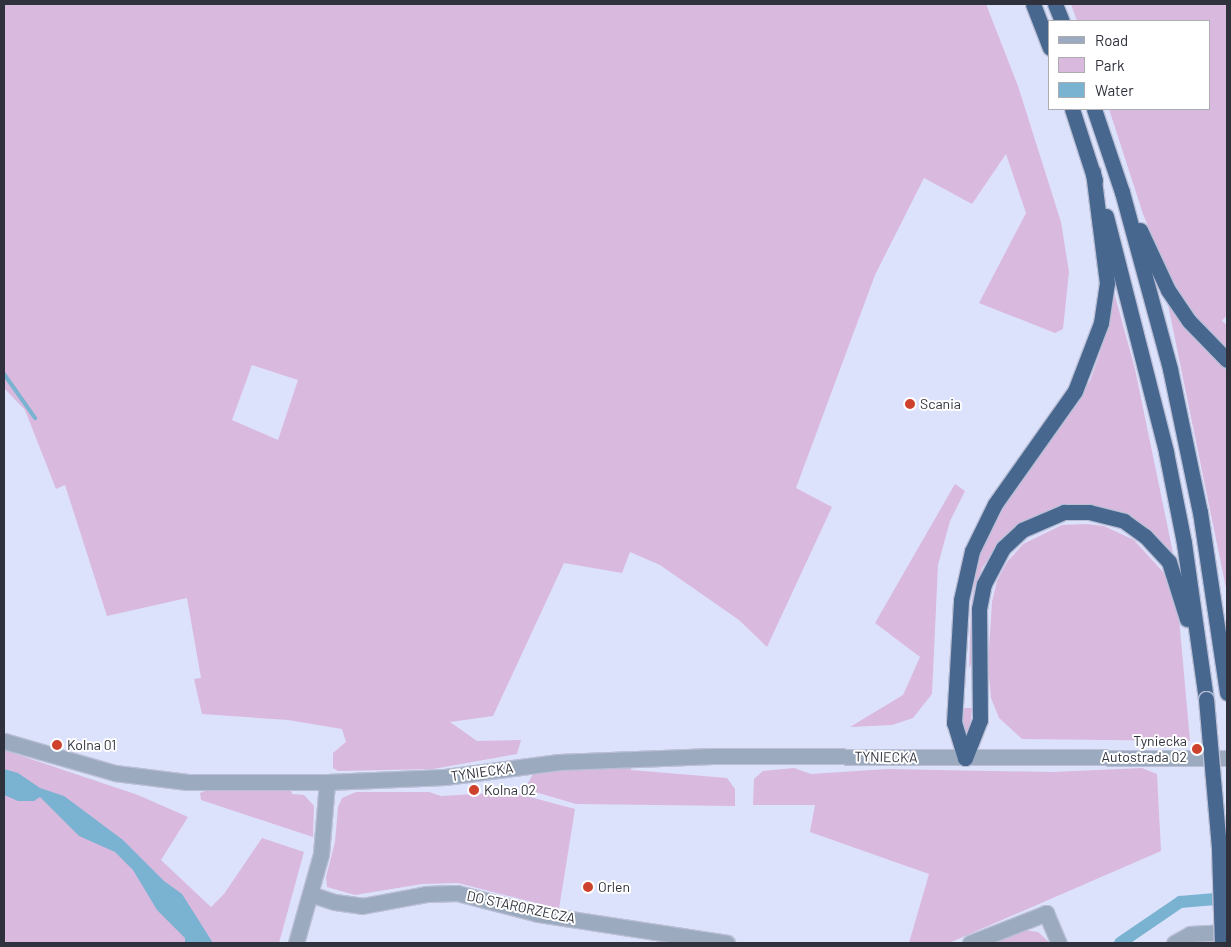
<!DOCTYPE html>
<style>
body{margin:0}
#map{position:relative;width:1231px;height:947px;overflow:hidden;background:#dde2fc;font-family:Barlow,sans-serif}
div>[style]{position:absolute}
.green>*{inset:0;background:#dab9de}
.water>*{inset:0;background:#79b3d1}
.stream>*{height:4px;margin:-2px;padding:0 2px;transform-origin:2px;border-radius:2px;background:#79b3d1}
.canal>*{height:12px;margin:-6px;padding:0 6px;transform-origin:6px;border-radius:6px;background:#79b3d1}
.roads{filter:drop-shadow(1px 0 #babfd6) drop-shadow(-1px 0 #babfd6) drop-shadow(0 1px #babfd6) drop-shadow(0 -1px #babfd6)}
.minor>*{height:15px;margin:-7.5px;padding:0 7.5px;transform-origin:7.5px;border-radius:7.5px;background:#9baabe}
.highway>*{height:15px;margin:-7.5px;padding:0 7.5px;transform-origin:7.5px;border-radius:7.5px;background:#47678f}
.bridges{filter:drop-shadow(1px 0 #babfd6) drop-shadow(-1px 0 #babfd6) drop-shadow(0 1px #babfd6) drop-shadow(0 -1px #babfd6)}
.highway-bridge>*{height:15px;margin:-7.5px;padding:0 7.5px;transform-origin:7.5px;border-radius:7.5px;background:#47678f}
.dots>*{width:14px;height:14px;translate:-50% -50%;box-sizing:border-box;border:2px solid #fff;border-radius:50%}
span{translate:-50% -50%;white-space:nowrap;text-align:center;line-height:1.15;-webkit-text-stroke:4px #fff;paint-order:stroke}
.poi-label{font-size:14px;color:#2f313d}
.left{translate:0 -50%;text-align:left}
.right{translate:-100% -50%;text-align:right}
.street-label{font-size:14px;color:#2f313d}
.frame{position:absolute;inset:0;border:5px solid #2f313d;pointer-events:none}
.legend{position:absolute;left:1048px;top:20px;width:162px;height:90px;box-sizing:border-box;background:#fff;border:1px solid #acadb1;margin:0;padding:6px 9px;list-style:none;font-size:15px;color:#2f313d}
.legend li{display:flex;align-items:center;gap:10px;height:25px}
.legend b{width:25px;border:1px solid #acadb1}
</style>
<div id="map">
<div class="green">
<i style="clip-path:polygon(evenodd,4px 4px,986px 4px,1018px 86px,1061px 222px,1069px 272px,1063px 329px,1055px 333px,979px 303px,1026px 213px,1006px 154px,972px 204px,924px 178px,875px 275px,796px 488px,832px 507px,767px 647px,739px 620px,660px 565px,630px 552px,622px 573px,564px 563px,493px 716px,450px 722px,477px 741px,521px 740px,517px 754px,433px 769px,338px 771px,333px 768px,333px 753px,346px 742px,342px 729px,288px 720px,202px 714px,194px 679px,201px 678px,187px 598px,107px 616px,65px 485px,56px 489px,25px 410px,4px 388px,4px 4px,252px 365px,298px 380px,278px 440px,232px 420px,252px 365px)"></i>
<i style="clip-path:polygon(1071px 4px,1227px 4px,1227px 315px,1222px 321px,1227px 325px,1227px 351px,1201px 325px,1173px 286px,1143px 214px,1109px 109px,1210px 109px,1210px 21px,1077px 21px)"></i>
<i style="clip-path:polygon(1114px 292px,1135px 369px,1173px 553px,1147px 529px,1084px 505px,1001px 540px,982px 568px,975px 590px,973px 660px,969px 668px,971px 605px,979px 556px,1011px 493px,1090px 381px,1103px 344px)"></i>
<i style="clip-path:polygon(1167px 300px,1191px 334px,1227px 370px,1227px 593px)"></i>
<i style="clip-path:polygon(955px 484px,965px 491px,950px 521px,938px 565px,932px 694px,913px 718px,892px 725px,850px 727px,903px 695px,920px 657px,875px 623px)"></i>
<i style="clip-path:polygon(1086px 524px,1104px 526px,1134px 540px,1163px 572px,1178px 607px,1190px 741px,1022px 739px,999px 718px,991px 698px,988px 665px,992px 602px,997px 581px,1007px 562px,1023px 544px,1062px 525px)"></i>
<i style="clip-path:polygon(964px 708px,972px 708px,970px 727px,966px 733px,962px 727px)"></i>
<i style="clip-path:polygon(4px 750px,138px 795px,188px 817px,161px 860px,211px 907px,224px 894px,262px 838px,304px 852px,279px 943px,4px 943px)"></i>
<i style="clip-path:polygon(631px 766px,631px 770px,727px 778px,735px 789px,735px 806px,576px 804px,525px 789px,534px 772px)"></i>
<i style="clip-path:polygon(794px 768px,811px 774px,887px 769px,1052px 772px,1142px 768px,1157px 774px,1161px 851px,949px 943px,909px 943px,929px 874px,810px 832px,815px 805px,753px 805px,754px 779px,763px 771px)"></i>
<i style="clip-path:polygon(207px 790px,291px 790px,292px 794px,304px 795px,314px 806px,313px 837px,201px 800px,200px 793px)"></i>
<i style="clip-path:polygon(429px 792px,441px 796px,511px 792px,575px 809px,559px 909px,458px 883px,422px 884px,355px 895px,327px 887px,326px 877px,335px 842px,338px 807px,342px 798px,356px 792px)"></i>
<i style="clip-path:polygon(1017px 929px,1038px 932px,1050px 943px,982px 943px)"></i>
</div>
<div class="water">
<i style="clip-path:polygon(4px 769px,18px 773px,40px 788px,64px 796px,123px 840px,164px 881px,182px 894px,213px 943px,185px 943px,185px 938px,157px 910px,133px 870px,115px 852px,79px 836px,40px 797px,34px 801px,18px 801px,4px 795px)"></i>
</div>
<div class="stream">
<i style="left:4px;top:374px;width:54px;rotate:54.8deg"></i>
</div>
<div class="canal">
<i style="left:1120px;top:943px;width:73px;rotate:-34.3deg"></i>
<i style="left:1180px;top:902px;width:47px;rotate:-4.9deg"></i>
</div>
<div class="roads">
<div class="minor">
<i style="left:4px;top:741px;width:116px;rotate:16.1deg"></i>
<i style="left:115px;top:773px;width:73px;rotate:7.1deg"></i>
<i style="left:187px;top:782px;width:140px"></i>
<i style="left:327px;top:782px;width:118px;rotate:-2.4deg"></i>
<i style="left:445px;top:777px;width:115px;rotate:-7.5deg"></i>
<i style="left:559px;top:762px;width:154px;rotate:-2.2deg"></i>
<i style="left:713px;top:756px;width:514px;rotate:0.22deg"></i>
<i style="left:310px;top:894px;width:26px;rotate:18deg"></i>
<i style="left:335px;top:902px;width:27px;rotate:8deg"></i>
<i style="left:362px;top:906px;width:65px;rotate:-10.6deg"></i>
<i style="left:426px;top:894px;width:31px;rotate:-2deg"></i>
<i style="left:457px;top:893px;width:84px;rotate:14.5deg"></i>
<i style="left:538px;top:914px;width:191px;rotate:8.7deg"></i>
<i style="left:296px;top:943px;width:92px;rotate:-74.3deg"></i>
<i style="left:321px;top:854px;width:72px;rotate:-85.2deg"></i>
<i style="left:970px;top:943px;width:82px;rotate:-21.5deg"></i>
<i style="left:1046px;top:913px;width:33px;rotate:67deg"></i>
<i style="left:1174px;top:943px;width:18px;rotate:-29deg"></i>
<i style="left:1190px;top:934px;width:37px;rotate:-3deg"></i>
</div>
<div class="highway">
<i style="left:1033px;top:4px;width:47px;rotate:68.9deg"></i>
<i style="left:1055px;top:4px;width:18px;rotate:68deg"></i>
<i style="left:1072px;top:109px;width:75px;rotate:72.1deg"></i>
<i style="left:1094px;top:109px;width:88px;rotate:71.4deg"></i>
<i style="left:1122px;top:192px;width:183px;rotate:74.8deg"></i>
<i style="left:1170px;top:369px;width:146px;rotate:78.2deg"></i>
<i style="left:1200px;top:512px;width:183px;rotate:81.5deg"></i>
<i style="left:1106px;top:216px;width:244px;rotate:75.7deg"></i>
<i style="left:1166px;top:452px;width:93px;rotate:78.8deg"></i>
<i style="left:1184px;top:543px;width:158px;rotate:82deg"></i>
<i style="left:1140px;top:230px;width:66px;rotate:65deg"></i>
<i style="left:1168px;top:290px;width:37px;rotate:56deg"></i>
<i style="left:1189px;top:321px;width:54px;rotate:45.7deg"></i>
<i style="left:965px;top:758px;width:37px;rotate:-107deg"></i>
<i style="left:954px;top:723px;width:123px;rotate:-86.7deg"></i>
<i style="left:961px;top:600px;width:50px;rotate:-77.3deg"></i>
<i style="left:972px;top:551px;width:52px;rotate:-63.9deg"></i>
<i style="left:995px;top:504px;width:138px;rotate:-54.7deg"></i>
<i style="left:1075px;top:391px;width:73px;rotate:-69.1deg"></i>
<i style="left:1101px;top:323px;width:40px;rotate:-81.5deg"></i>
<i style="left:1107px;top:283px;width:112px;rotate:-97.2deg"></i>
<i style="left:965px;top:758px;width:41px;rotate:-68.5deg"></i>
<i style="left:980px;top:720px;width:111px;rotate:-90.5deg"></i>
<i style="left:979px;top:609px;width:25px;rotate:-79deg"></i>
<i style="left:984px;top:584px;width:41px;rotate:-62.2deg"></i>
<i style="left:1003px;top:548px;width:26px;rotate:-43deg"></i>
<i style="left:1022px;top:530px;width:46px;rotate:-23.2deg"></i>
<i style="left:1064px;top:512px;width:25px"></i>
<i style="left:1089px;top:512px;width:36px;rotate:14deg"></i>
<i style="left:1124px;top:521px;width:26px;rotate:36deg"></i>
<i style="left:1145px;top:536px;width:35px;rotate:47deg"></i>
<i style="left:1169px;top:562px;width:60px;rotate:72.5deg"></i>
</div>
</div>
<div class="bridges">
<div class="highway-bridge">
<i style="left:1206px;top:699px;width:151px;rotate:85deg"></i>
<i style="left:1219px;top:849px;width:94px;rotate:88.2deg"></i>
</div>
</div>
<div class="dots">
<i style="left:910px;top:404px;background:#ce422d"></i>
<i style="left:57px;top:745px;background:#ce422d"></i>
<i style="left:1197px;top:749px;background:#ce422d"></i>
<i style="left:474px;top:790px;background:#ce422d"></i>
<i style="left:588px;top:887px;background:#ce422d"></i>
</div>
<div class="poi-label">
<span class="left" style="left:920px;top:404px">Scania</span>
<span class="right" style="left:1187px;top:749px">Tyniecka<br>Autostrada 02</span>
<span class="left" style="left:67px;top:745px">Kolna 01</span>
<span class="left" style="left:484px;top:790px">Kolna 02</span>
<span class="left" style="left:598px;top:887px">Orlen</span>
</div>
<div class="street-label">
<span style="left:886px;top:757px;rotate:1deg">TYNIECKA</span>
<span style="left:482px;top:772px;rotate:-8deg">TYNIECKA</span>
<span style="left:521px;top:907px;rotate:12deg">DO STARORZECZA</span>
</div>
<div class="frame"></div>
<ul class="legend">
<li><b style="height:6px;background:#9baabe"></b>Road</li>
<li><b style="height:14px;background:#dab9de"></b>Park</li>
<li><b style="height:14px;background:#79b3d1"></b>Water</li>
</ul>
</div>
